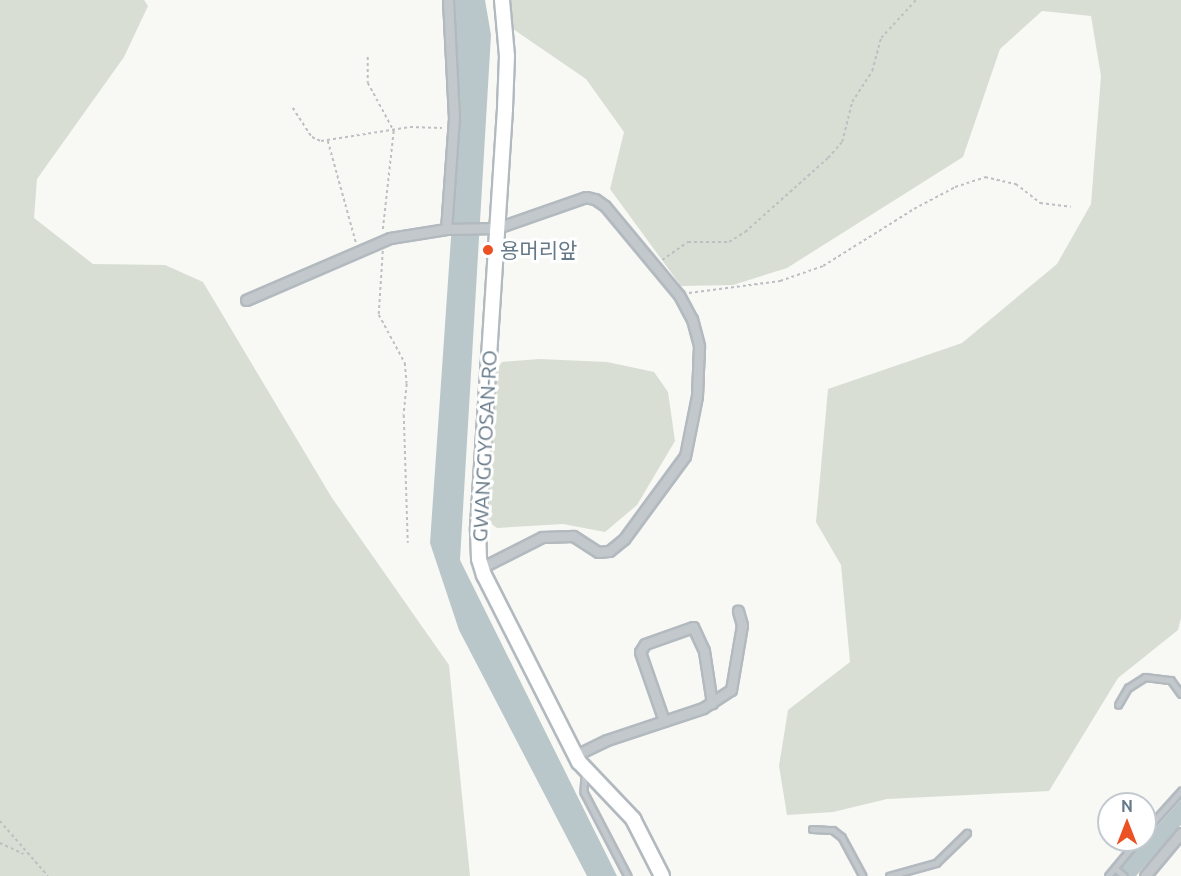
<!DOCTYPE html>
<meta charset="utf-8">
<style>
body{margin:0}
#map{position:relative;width:1181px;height:876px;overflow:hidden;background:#f8f8f5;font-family:Ubuntu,"Noto Sans KR",sans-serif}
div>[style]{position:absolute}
.green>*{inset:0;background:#d8ded4}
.water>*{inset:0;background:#b9c7ca}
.path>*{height:1.5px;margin-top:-0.75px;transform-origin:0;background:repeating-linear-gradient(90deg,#bdc0c3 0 3px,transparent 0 6px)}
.roads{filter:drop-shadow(2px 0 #b3babf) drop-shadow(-2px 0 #b3babf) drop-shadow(0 2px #b3babf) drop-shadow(0 -2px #b3babf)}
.lane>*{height:4.5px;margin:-2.25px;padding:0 2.25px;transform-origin:2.25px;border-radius:2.25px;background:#c3c8cc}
.street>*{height:9px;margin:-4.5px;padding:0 4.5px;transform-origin:4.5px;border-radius:4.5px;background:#c3c8cc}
.secondary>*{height:14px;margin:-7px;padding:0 7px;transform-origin:7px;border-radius:7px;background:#fff}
.dots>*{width:16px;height:16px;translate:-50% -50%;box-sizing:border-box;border:3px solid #fff;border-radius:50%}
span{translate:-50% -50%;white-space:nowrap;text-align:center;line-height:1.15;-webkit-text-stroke:6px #fff;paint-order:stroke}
.poi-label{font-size:21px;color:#667988}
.left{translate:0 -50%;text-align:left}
.street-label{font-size:21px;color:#667988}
.north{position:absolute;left:1097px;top:792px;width:60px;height:60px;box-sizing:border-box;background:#fff;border:2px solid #c2c9cf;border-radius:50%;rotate:0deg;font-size:16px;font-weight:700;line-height:24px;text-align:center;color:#667988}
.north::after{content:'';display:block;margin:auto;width:21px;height:27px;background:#eb5123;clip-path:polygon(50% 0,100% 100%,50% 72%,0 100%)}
</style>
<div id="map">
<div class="green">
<i style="clip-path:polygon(0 0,144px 0,148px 6px,124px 57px,37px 179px,34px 218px,93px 264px,165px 265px,203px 282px,332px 498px,449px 665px,470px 876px,0 876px)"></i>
<i style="clip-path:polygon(510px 0,1181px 0,1181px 618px,1178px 630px,1118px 678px,1049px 791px,887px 799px,833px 812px,787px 815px,779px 766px,788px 710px,850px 662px,841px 565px,816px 522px,828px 389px,962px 343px,1057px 264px,1091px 204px,1101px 76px,1091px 16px,1042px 11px,1000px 49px,963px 157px,787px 268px,733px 285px,681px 286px,610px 189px,624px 132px,586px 79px,513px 29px)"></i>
<i style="clip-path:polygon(539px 359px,607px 362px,654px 372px,668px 392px,675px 441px,637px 505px,605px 532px,563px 524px,497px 528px,486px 520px,497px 369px,502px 362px)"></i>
</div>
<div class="water">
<i style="clip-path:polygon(455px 0,485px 0,491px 35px,460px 560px,617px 876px,587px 876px,459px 630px,430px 543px,459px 121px)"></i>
<i style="clip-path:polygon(1181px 800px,1181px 825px,1136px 876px,1112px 876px)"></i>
</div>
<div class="path">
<i style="left:368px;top:57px;width:26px;rotate:90deg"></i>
<i style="left:368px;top:83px;width:55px;rotate:61.6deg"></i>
<i style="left:394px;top:131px;width:101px;rotate:96.3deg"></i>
<i style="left:293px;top:108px;width:35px;rotate:57deg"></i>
<i style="left:312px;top:137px;width:10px;rotate:24deg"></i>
<i style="left:321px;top:141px;width:90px;rotate:-8.9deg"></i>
<i style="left:410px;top:127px;width:32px;rotate:2deg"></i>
<i style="left:328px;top:141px;width:106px;rotate:74.6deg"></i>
<i style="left:383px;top:251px;width:64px;rotate:93.6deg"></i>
<i style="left:379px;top:315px;width:55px;rotate:61.6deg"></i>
<i style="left:405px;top:363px;width:21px;rotate:85deg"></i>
<i style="left:407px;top:384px;width:31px;rotate:96deg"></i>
<i style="left:404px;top:415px;width:128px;rotate:88.2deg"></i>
<i style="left:662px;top:260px;width:32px;rotate:-35deg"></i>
<i style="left:688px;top:242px;width:41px"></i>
<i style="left:729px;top:242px;width:19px;rotate:-32deg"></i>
<i style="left:745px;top:232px;width:111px;rotate:-41.7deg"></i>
<i style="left:828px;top:158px;width:21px;rotate:-49deg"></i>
<i style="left:842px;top:142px;width:41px;rotate:-76deg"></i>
<i style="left:852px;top:102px;width:37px;rotate:-57deg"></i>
<i style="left:872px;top:71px;width:34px;rotate:-75deg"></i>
<i style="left:881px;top:38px;width:52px;rotate:-47.4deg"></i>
<i style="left:689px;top:293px;width:92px;rotate:-7.5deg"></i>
<i style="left:780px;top:281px;width:46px;rotate:-19.2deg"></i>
<i style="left:823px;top:266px;width:107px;rotate:-32.1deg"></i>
<i style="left:914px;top:209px;width:47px;rotate:-28.2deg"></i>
<i style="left:955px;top:187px;width:32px;rotate:-18deg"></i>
<i style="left:985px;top:177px;width:32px;rotate:13deg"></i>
<i style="left:1016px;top:184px;width:31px;rotate:38deg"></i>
<i style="left:1040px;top:203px;width:31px;rotate:7deg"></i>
<i style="left:0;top:821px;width:73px;rotate:48.9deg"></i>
<i style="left:0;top:843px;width:26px;rotate:25deg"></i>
</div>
<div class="roads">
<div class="lane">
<i style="left:1118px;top:705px;width:20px;rotate:-60deg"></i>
<i style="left:1128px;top:688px;width:20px;rotate:-33deg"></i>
<i style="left:1145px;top:677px;width:26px;rotate:7deg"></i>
<i style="left:1171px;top:680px;width:17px;rotate:54deg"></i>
<i style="left:585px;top:773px;width:19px;rotate:93deg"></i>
<i style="left:584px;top:792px;width:95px;rotate:62.4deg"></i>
<i style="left:812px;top:829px;width:21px;rotate:3deg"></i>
<i style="left:833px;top:830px;width:11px;rotate:38deg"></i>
<i style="left:842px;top:837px;width:44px;rotate:61.7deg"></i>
<i style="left:1145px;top:831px;width:54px;rotate:-48deg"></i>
<i style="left:1116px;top:869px;width:11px;rotate:41deg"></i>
<i style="left:889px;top:876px;width:49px;rotate:-15.5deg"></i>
<i style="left:936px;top:863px;width:43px;rotate:-44.1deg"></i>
<i style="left:1108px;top:876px;width:47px;rotate:-50.2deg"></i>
</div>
<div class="street">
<i style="left:448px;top:0;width:118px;rotate:87.1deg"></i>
<i style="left:454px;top:118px;width:111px;rotate:94.1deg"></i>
<i style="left:446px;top:229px;width:51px;rotate:-1.1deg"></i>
<i style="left:497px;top:228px;width:94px;rotate:-19.2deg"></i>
<i style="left:586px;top:197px;width:9px;rotate:13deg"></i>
<i style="left:595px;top:199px;width:12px;rotate:35deg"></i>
<i style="left:605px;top:206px;width:116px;rotate:50.3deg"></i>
<i style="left:679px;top:295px;width:27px;rotate:62deg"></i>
<i style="left:692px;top:319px;width:28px;rotate:75deg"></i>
<i style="left:699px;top:346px;width:50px;rotate:92.3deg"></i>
<i style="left:697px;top:396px;width:61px;rotate:101.3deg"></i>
<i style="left:685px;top:456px;width:103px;rotate:126.3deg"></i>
<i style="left:624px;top:539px;width:19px;rotate:141deg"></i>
<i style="left:609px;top:551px;width:11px;rotate:175deg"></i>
<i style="left:598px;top:552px;width:30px;rotate:-147deg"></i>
<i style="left:573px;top:536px;width:31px;rotate:178deg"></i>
<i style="left:542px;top:537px;width:68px;rotate:153.1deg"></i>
<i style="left:246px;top:300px;width:157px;rotate:-23.3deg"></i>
<i style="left:390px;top:238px;width:57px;rotate:-9.1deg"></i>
<i style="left:664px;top:721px;width:73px;rotate:-109.2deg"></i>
<i style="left:640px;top:652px;width:9px;rotate:-58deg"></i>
<i style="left:645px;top:644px;width:51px;rotate:-19.5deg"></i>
<i style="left:693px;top:627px;width:26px;rotate:65deg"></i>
<i style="left:704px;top:651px;width:53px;rotate:81.3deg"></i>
<i style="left:576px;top:755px;width:34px;rotate:-26deg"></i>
<i style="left:607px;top:740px;width:101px;rotate:-18.4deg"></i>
<i style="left:703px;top:708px;width:33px;rotate:-33deg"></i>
<i style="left:731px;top:690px;width:66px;rotate:-80.4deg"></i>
<i style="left:742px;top:625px;width:15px;rotate:-106deg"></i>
<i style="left:1145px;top:876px;width:56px;rotate:-50.1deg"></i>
</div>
<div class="secondary">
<i style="left:502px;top:0;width:56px;rotate:84.9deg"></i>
<i style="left:507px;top:56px;width:53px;rotate:92.2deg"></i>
<i style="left:505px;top:109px;width:422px;rotate:93.7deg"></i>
<i style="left:478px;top:530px;width:29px;rotate:88deg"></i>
<i style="left:479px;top:559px;width:17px;rotate:73deg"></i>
<i style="left:484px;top:575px;width:210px;rotate:63.1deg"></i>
<i style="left:579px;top:762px;width:79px;rotate:46.5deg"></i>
<i style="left:633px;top:819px;width:64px;rotate:63deg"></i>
</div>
</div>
<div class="dots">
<i style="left:488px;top:250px;background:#eb5123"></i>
</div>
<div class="poi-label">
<span class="left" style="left:500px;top:250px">용머리앞</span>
</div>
<div class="street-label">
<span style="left:484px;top:446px;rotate:-87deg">GWANGGYOSAN-RO</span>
</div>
<div class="north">N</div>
</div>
